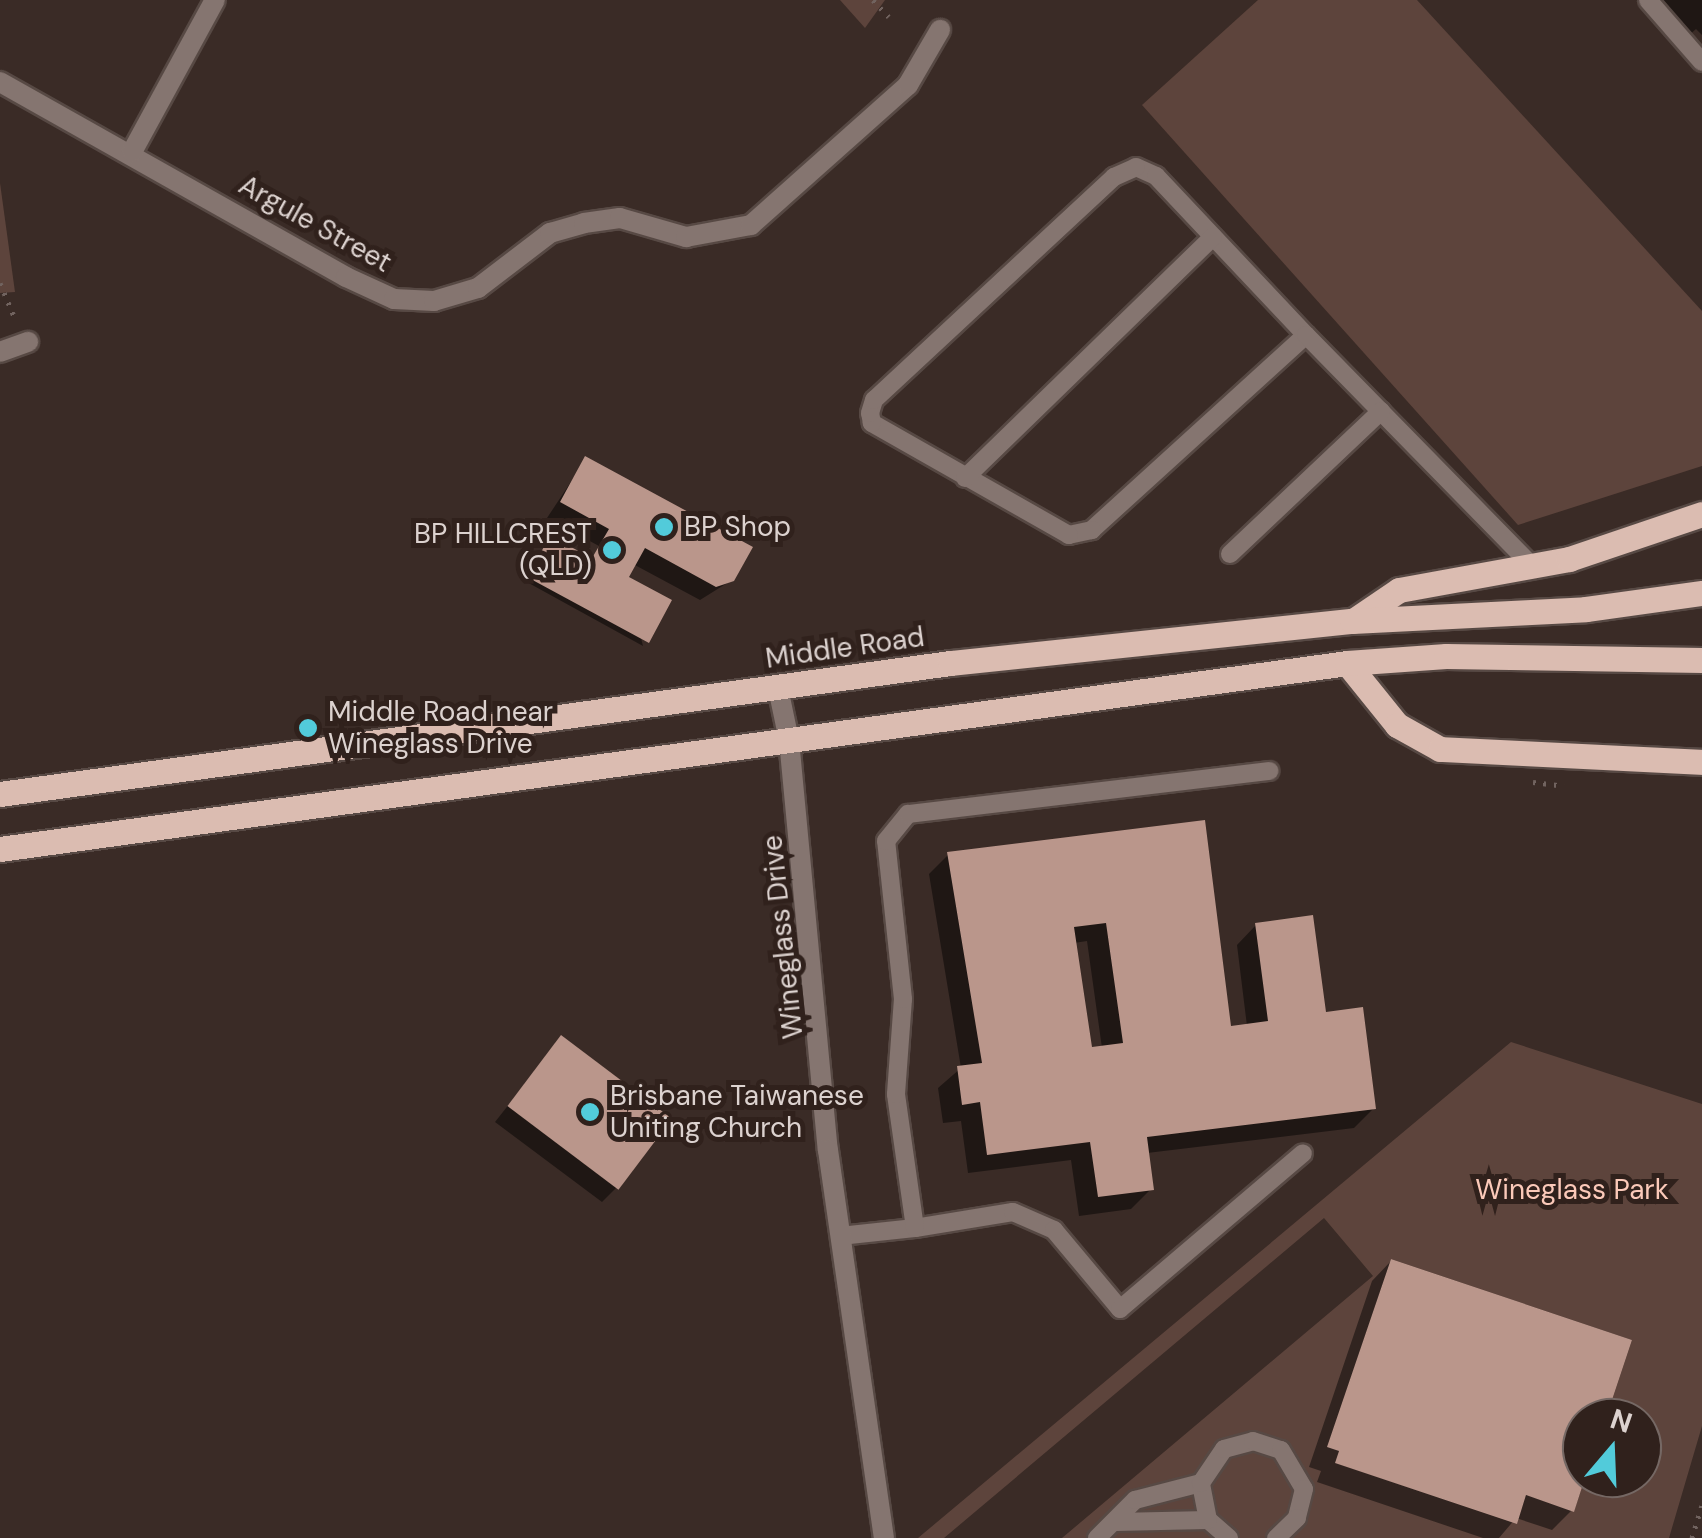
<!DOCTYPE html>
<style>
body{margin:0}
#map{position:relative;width:1702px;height:1538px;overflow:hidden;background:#3a2b26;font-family:"DM Sans",sans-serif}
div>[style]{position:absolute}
.green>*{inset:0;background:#5d443c}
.shadow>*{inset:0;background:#0007}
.building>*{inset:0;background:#ba968b;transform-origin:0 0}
.path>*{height:5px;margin-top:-2.5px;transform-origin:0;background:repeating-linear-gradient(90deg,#71635f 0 2.5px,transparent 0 10.5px)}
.roads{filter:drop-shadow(2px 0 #574944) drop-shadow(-2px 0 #574944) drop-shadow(0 2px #574944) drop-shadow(0 -2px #574944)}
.lane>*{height:18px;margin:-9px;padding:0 9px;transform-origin:9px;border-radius:9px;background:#857570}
.street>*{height:20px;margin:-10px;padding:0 10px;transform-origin:10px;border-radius:10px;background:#857570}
.primary>*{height:25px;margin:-12.5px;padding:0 12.5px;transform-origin:12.5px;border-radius:12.5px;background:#dbbcb1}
.dots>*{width:28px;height:28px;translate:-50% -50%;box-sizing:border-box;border:5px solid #30211c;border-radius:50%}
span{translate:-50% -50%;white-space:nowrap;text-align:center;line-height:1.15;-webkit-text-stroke:10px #30211c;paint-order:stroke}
.street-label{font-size:28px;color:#dcd2cf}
.poi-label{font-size:28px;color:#dcd2cf}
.left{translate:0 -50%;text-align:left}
.right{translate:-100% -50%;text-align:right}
.park-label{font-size:28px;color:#fbc9b9}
.north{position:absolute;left:1562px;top:1398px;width:100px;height:100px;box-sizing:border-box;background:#30211c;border:2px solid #756864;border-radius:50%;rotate:19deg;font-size:28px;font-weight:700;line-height:40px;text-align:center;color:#dcd2cf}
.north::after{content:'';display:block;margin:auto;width:35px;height:45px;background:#52cbda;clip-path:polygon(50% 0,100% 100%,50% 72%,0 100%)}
</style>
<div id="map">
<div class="green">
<i style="clip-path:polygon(840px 0,885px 0,865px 28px)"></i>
<i style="clip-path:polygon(1258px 0,1417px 0,1702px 311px,1702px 466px,1518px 525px,1142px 105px)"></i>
<i style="clip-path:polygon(0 183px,15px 292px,0 293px)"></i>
<i style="clip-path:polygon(evenodd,1511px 1042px,1702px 1104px,1702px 1426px,1669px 1538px,1062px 1538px,1373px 1276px,1324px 1218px,944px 1538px,918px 1538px,1511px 1042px,1391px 1259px,1632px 1340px,1606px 1418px,1642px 1418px,1642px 1478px,1585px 1478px,1574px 1511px,1526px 1495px,1517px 1523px,1336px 1463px,1339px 1451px,1328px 1446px,1391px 1259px)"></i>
</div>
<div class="shadow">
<i style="clip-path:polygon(1653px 0,1702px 0,1702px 35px,1696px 29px,1687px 37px)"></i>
<i style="clip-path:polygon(586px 459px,732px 580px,700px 600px,633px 564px,626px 578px,643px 646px,525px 581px,546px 543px,591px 561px,599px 546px,547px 518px)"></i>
<i style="clip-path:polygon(evenodd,1202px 823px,1229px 1029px,1247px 1026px,1237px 945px,1256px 925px,1324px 1015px,1374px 1108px,1354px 1128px,1147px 1153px,1151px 1189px,1131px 1209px,1079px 1216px,1071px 1160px,968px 1173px,961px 1121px,943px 1123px,938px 1088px,961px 1068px,929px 874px,948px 855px,1202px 823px,1087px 941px,1102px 1048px,1090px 1050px,1074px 943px,1087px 941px)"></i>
<i style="clip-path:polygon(561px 1038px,617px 1187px,602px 1202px,495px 1122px)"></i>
<i style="clip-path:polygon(1391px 1261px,1603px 1418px,1582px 1418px,1572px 1510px,1552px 1530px,1516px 1518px,1499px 1538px,1483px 1538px,1317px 1482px,1321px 1471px,1309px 1467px,1372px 1281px)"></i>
</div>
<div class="building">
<i style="clip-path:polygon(585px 456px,753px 547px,734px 581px,716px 587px,645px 548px,629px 577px,672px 600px,649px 643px,527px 577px,550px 536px,592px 558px,609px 529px,560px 502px)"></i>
<i style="clip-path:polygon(evenodd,1205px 820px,1231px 1026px,1268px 1021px,1255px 923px,1313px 915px,1326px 1012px,1363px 1007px,1376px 1109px,1147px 1137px,1154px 1190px,1098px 1197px,1090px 1142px,987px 1155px,980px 1102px,962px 1105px,957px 1066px,982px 1063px,947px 852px,1205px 820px,1106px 923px,1123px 1043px,1092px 1047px,1074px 927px,1106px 923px)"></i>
<i style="left:561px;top:1035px;width:139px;height:89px;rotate:37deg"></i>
<i style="clip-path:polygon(1391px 1259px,1632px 1340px,1606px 1418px,1582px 1418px,1585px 1478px,1574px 1512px,1526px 1495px,1517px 1524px,1335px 1463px,1339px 1451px,1327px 1447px)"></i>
</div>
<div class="path">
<i style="left:873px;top:0;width:23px;rotate:47deg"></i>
<i style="left:0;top:283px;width:41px;rotate:67.2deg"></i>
<i style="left:1533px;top:782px;width:31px;rotate:7deg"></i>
<i style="left:1692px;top:1538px;width:34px;rotate:-73deg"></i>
</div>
<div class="roads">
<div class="lane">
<i style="left:1648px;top:0;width:82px;rotate:48.9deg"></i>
<i style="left:1136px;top:167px;width:22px;rotate:24deg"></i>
<i style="left:1156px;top:176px;width:219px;rotate:46.7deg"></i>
<i style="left:1306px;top:335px;width:290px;rotate:137.7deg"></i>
<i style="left:1092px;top:530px;width:24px;rotate:168deg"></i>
<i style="left:1069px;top:535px;width:227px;rotate:-150.4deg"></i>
<i style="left:872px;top:423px;width:10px;rotate:-101deg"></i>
<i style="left:870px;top:413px;width:14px;rotate:-73deg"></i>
<i style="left:874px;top:400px;width:328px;rotate:-42.9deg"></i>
<i style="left:1114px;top:177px;width:24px;rotate:-24deg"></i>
<i style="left:1306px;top:335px;width:325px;rotate:45.6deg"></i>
<i style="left:965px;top:478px;width:346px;rotate:-44.2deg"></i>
<i style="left:1230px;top:554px;width:208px;rotate:-43.4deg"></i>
<i style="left:915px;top:1228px;width:99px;rotate:-9.3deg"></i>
<i style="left:1013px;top:1212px;width:45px;rotate:23.7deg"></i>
<i style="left:1054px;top:1230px;width:103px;rotate:50.1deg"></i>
<i style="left:1120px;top:1309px;width:240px;rotate:-40.4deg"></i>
<i style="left:840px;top:1236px;width:75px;rotate:-6.1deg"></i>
<i style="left:915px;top:1228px;width:135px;rotate:-98.1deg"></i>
<i style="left:896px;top:1094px;width:95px;rotate:-85.8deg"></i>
<i style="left:903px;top:999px;width:159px;rotate:-96.1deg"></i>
<i style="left:886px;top:841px;width:35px;rotate:-51deg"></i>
<i style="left:908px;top:814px;width:364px;rotate:-6.8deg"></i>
<i style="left:1115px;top:1522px;width:93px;rotate:-1.2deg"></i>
<i style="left:1097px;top:1538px;width:54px;rotate:-45deg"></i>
<i style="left:1135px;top:1500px;width:68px;rotate:-14.4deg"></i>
<i style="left:1229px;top:1538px;width:28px;rotate:-139deg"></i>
<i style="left:1208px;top:1520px;width:38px;rotate:-101deg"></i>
<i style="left:1201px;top:1483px;width:41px;rotate:-55.9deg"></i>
<i style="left:1224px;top:1449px;width:30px;rotate:-15deg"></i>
<i style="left:1253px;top:1441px;width:29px;rotate:18deg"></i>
<i style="left:1281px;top:1450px;width:45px;rotate:59.5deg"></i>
<i style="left:1304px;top:1489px;width:30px;rotate:104deg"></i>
<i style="left:1297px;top:1518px;width:29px;rotate:136deg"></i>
</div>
<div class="street">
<i style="left:0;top:82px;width:397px;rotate:29.4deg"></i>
<i style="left:346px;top:277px;width:53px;rotate:24.6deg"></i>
<i style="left:394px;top:299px;width:40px;rotate:2.9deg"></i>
<i style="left:434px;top:301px;width:46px;rotate:-16.5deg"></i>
<i style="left:478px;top:288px;width:91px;rotate:-37.4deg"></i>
<i style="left:550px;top:233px;width:35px;rotate:-16deg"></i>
<i style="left:584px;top:223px;width:36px;rotate:-8deg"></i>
<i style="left:620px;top:218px;width:69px;rotate:16.1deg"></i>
<i style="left:686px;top:237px;width:66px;rotate:-10.5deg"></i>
<i style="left:751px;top:225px;width:210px;rotate:-41.7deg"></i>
<i style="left:908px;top:85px;width:64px;rotate:-59.8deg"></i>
<i style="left:132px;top:152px;width:173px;rotate:-61.4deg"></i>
<i style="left:0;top:352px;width:30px;rotate:-20deg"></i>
<i style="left:778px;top:688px;width:53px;rotate:78.1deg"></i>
<i style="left:789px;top:740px;width:412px;rotate:84.6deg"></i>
<i style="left:828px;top:1150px;width:392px;rotate:81.8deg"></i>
</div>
<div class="primary">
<i style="left:1356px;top:619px;width:52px;rotate:-34deg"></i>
<i style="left:1399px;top:590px;width:173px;rotate:-10.3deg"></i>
<i style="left:1569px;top:559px;width:140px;rotate:-18.7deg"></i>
<i style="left:1347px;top:663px;width:80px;rotate:51.1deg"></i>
<i style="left:1397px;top:725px;width:49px;rotate:29.2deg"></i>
<i style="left:1440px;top:749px;width:262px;rotate:2.8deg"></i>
<i style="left:0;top:794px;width:959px;rotate:-7.85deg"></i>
<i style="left:950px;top:663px;width:404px;rotate:-6deg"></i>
<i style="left:1352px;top:621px;width:234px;rotate:-2.9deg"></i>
<i style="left:1586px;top:609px;width:117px;rotate:-7.9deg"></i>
<i style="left:0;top:849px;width:1360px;rotate:-7.86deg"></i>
<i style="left:1347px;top:663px;width:99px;rotate:-4deg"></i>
<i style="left:1446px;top:656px;width:256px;rotate:0.9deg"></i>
</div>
</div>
<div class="dots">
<i style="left:664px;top:527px;background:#52cbda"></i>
<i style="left:612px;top:550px;background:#52cbda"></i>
<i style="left:308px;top:728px;background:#52cbda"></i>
<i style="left:590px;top:1112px;background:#52cbda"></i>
</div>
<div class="street-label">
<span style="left:315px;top:224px;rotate:29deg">Argule Street</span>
<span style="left:845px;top:648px;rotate:-8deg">Middle Road</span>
<span style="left:783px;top:937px;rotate:-96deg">Wineglass Drive</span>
</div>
<div class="poi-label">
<span class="left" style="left:684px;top:527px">BP Shop</span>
<span class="right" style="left:592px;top:550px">BP HILLCREST<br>(QLD)</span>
<span class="left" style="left:328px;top:728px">Middle Road near<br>Wineglass Drive</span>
<span class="left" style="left:610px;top:1112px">Brisbane Taiwanese<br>Uniting Church</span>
</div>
<div class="park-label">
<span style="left:1572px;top:1190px">Wineglass Park</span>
</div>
<div class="north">N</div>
</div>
